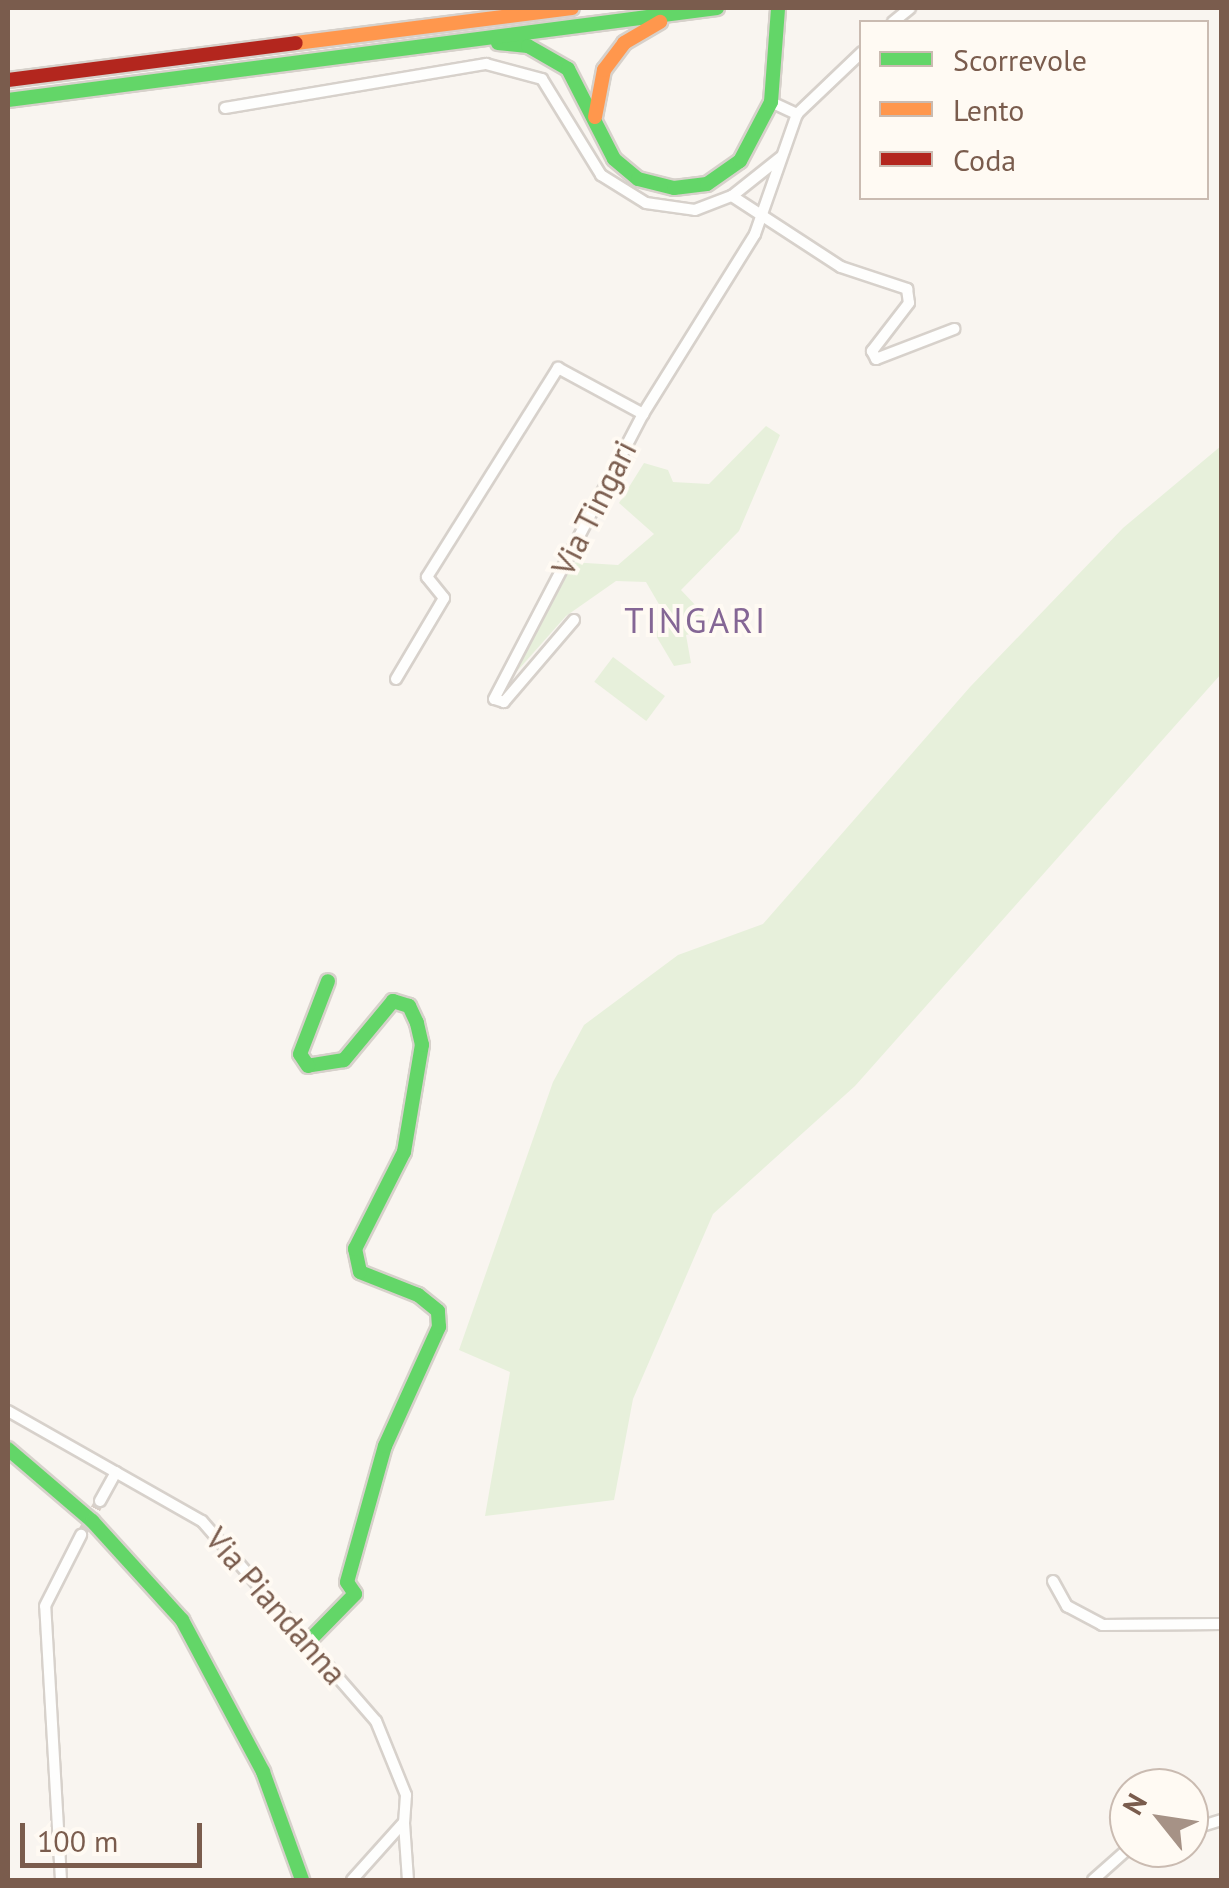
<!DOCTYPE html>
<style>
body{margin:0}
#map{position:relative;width:1229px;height:1888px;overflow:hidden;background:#f9f5f0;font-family:"PT Sans",sans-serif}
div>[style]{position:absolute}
.green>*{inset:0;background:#e7f0db;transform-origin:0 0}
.street-tunnel>*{height:10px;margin-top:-5px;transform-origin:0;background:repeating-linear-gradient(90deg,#d9cfc7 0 10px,transparent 0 15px)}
.roads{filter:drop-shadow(2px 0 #d7d1cb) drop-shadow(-2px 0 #d7d1cb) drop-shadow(0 2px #d7d1cb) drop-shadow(0 -2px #d7d1cb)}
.street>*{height:10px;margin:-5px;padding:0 5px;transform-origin:5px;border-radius:5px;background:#fefefd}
.fast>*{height:14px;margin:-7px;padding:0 7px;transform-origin:7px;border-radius:7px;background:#63d668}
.slow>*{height:14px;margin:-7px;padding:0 7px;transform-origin:7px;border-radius:7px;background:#ff974d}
.jam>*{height:14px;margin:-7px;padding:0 7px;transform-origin:7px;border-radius:7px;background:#b3261e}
span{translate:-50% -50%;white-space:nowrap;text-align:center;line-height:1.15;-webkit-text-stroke:8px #fffaf3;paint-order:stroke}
.street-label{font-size:32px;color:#7a5c4d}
.neighbourhood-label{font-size:35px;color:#846695;letter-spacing:2.5px}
.frame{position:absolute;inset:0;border:10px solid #7a5c4d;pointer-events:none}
.legend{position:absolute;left:859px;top:20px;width:350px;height:180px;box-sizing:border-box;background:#fffaf3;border:2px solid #cabbb1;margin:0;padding:12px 18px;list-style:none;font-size:30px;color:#7a5c4d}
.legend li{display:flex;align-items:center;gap:20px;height:50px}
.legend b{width:50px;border:2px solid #cabbb1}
.north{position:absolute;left:1109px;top:1768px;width:100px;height:100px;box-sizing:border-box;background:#fffaf3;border:2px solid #cabbb1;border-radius:50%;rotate:300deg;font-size:28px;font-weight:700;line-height:40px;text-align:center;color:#7a5c4d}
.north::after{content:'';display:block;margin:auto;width:35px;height:45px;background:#a69286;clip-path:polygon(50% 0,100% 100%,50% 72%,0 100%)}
.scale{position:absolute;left:20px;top:1823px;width:182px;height:45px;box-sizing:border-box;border:5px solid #7a5c4d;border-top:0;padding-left:12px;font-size:30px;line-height:35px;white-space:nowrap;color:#7a5c4d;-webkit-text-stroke:8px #fffaf3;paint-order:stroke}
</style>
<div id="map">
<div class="green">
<i style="clip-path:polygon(766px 426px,780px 435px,739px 531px,681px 590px,716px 627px,686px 635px,691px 663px,674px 666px,655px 634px,667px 618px,646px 582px,616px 581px,566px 616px,511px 678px,570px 562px,618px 565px,654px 534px,619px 503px,644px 463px,668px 470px,673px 482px,709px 484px)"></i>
<i style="clip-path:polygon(1221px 446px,1221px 674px,855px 1086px,713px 1214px,633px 1399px,614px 1500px,485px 1516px,510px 1372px,459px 1350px,553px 1082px,584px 1025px,678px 955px,763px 924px,970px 687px,1123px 528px)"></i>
<i style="left:613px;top:657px;width:65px;height:31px;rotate:37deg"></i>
</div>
<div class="street-tunnel">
<i style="left:81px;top:1535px;width:39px;rotate:-61deg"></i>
</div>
<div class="roads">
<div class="street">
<i style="left:893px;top:22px;width:22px;rotate:-39deg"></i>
<i style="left:771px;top:102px;width:29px;rotate:25deg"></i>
<i style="left:225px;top:108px;width:265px;rotate:-9.6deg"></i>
<i style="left:486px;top:64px;width:58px;rotate:15deg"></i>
<i style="left:542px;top:79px;width:113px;rotate:58.4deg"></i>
<i style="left:601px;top:175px;width:53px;rotate:31.9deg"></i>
<i style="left:646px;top:203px;width:49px;rotate:8.1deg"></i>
<i style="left:695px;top:210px;width:40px;rotate:-21deg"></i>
<i style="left:732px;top:196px;width:63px;rotate:-38.5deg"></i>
<i style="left:732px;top:196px;width:130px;rotate:33.1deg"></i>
<i style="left:841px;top:267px;width:70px;rotate:18.4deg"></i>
<i style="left:907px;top:289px;width:14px;rotate:82deg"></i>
<i style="left:909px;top:303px;width:61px;rotate:127.6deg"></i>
<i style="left:872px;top:351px;width:9px;rotate:63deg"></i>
<i style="left:876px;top:359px;width:84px;rotate:-21deg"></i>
<i style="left:574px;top:620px;width:108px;rotate:130.5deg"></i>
<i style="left:504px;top:702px;width:10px;rotate:-163deg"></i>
<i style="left:494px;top:699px;width:322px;rotate:-62.4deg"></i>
<i style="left:643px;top:414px;width:212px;rotate:-58.1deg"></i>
<i style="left:755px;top:234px;width:127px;rotate:-70.7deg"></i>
<i style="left:797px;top:114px;width:90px;rotate:-43.6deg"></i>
<i style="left:396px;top:679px;width:94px;rotate:-59.3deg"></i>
<i style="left:444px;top:598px;width:27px;rotate:-129deg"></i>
<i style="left:427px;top:577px;width:247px;rotate:-57.9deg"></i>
<i style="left:558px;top:368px;width:97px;rotate:28.4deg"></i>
<i style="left:8px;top:1411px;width:223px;rotate:29.6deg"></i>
<i style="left:202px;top:1521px;width:265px;rotate:49deg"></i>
<i style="left:376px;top:1721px;width:80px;rotate:67.9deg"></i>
<i style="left:406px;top:1795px;width:27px;rotate:94deg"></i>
<i style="left:404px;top:1822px;width:78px;rotate:131.9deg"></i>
<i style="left:100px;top:1501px;width:33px;rotate:-61deg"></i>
<i style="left:1053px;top:1581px;width:29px;rotate:61deg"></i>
<i style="left:1067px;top:1606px;width:40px;rotate:28deg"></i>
<i style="left:1102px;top:1625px;width:120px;rotate:-0.5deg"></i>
<i style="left:404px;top:1823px;width:57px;rotate:86deg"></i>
<i style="left:1189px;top:1830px;width:34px;rotate:-17deg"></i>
<i style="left:61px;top:1880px;width:274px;rotate:-93.3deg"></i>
<i style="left:45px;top:1606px;width:80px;rotate:-63.1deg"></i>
<i style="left:1093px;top:1880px;width:48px;rotate:-41.6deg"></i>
</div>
<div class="fast">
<i style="left:498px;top:43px;width:30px;rotate:6deg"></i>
<i style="left:528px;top:46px;width:46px;rotate:29.9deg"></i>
<i style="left:568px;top:69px;width:101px;rotate:62.9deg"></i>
<i style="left:614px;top:159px;width:31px;rotate:40deg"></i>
<i style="left:638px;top:179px;width:37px;rotate:14deg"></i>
<i style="left:674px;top:188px;width:33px;rotate:-7deg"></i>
<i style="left:707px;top:184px;width:40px;rotate:-34.9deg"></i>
<i style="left:740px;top:161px;width:67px;rotate:-62.3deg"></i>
<i style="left:8px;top:100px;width:715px;rotate:-7.39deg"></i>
<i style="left:771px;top:102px;width:94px;rotate:-85.7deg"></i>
<i style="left:8px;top:1449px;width:111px;rotate:40.6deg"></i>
<i style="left:92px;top:1521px;width:134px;rotate:47.7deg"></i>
<i style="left:182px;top:1620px;width:172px;rotate:61.9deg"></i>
<i style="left:263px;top:1772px;width:115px;rotate:70.1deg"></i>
<i style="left:306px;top:1644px;width:70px;rotate:-45.6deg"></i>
<i style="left:355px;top:1594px;width:14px;rotate:-124deg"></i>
<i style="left:347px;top:1582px;width:141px;rotate:-74.4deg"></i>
<i style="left:385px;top:1446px;width:131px;rotate:-65.6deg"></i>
<i style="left:439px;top:1327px;width:16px;rotate:-94deg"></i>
<i style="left:438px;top:1311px;width:26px;rotate:-141deg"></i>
<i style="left:418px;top:1295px;width:62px;rotate:-158.4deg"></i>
<i style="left:360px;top:1272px;width:24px;rotate:-102deg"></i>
<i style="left:355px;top:1249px;width:109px;rotate:-63.2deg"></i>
<i style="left:404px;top:1152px;width:109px;rotate:-80.5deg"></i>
<i style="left:422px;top:1045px;width:23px;rotate:-103deg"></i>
<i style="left:417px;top:1023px;width:19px;rotate:-115deg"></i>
<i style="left:409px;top:1006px;width:17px;rotate:-163deg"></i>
<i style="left:393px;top:1001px;width:77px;rotate:129.7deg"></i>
<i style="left:344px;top:1060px;width:36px;rotate:171deg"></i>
<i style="left:308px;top:1066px;width:14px;rotate:-124deg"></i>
<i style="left:300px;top:1054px;width:78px;rotate:-69deg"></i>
</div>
<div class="slow">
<i style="left:296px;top:43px;width:278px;rotate:-7.2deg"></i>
<i style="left:595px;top:117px;width:48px;rotate:-79.2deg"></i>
<i style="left:604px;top:70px;width:34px;rotate:-53deg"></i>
<i style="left:624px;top:43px;width:42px;rotate:-30.3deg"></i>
</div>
<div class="jam">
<i style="left:8px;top:80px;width:290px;rotate:-7.3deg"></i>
</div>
</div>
<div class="street-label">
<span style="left:594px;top:508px;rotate:-63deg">Via Tingari</span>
<span style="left:276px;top:1606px;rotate:49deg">Via Piandanna</span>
</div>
<div class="neighbourhood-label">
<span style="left:696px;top:620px">TINGARI</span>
</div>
<div class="frame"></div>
<ul class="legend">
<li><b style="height:12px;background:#63d668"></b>Scorrevole</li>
<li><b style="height:12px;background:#ff974d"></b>Lento</li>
<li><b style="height:12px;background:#b3261e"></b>Coda</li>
</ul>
<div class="north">N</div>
<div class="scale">100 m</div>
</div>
